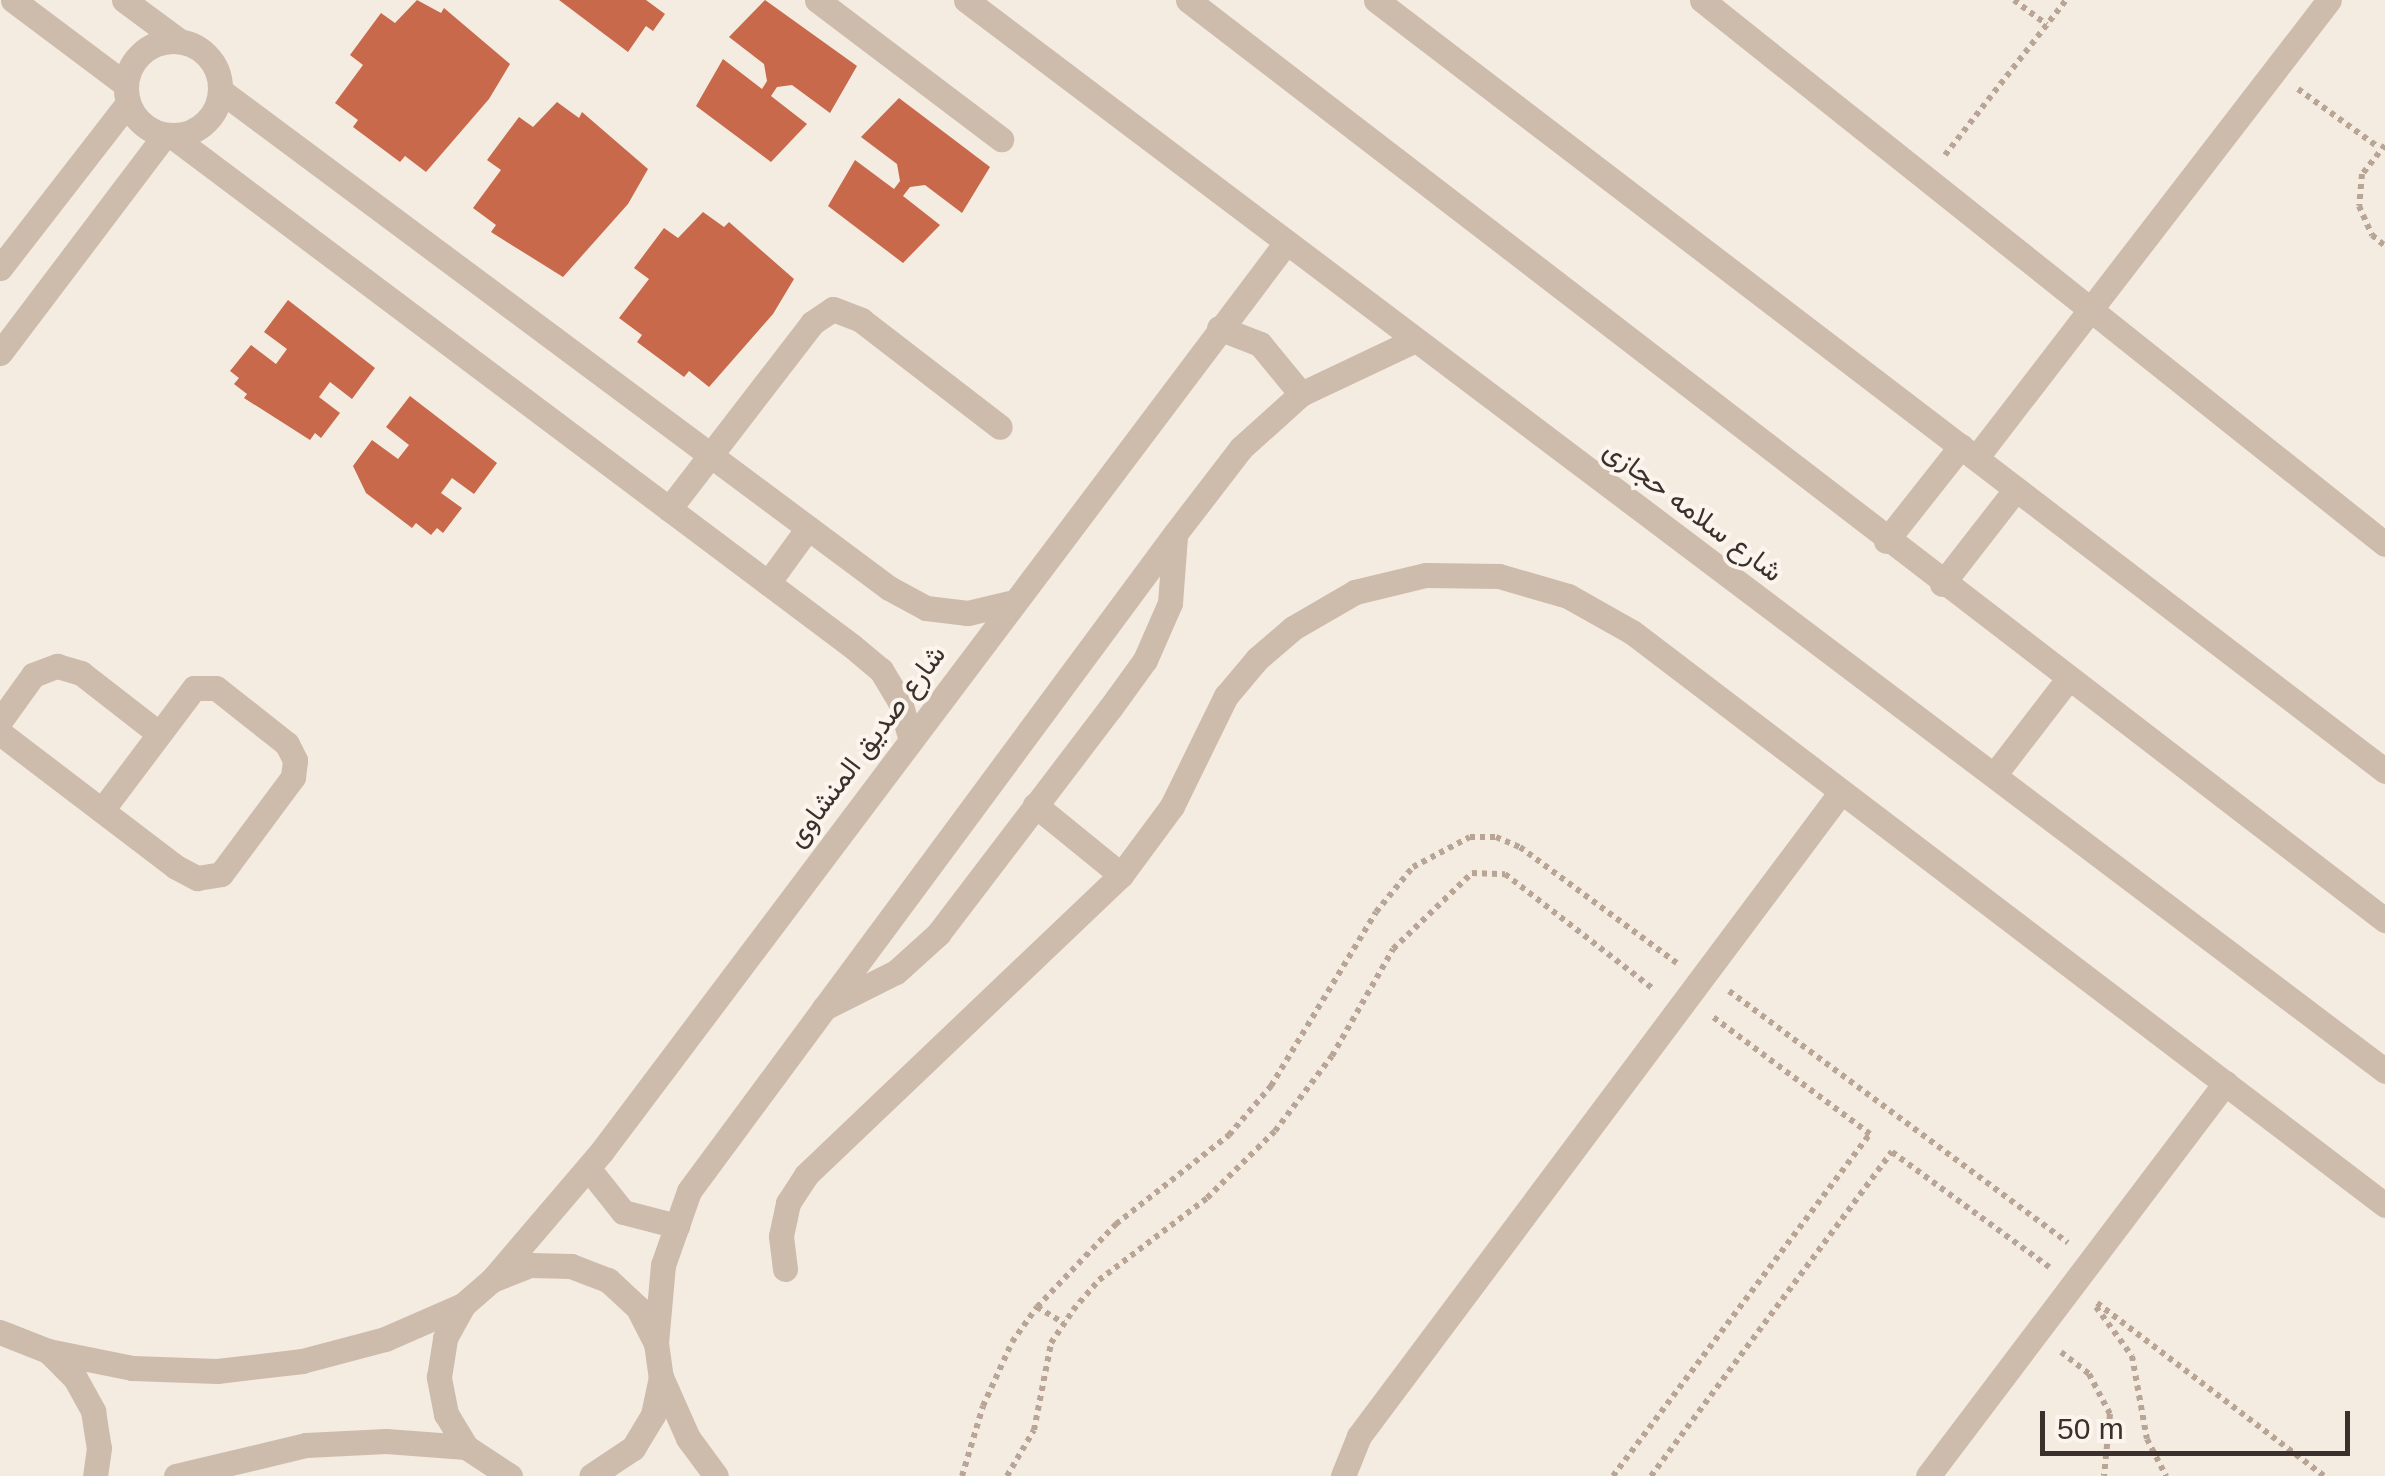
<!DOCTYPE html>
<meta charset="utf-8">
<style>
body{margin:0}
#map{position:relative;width:2385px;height:1476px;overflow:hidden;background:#f4ebe1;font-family:Helvetica,Vazirmatn,sans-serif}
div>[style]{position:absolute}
.building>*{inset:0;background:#c8694b}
.path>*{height:6px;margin-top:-3px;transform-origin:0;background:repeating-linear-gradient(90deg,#b9a596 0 5px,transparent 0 10px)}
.minor>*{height:25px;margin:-12.5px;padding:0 12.5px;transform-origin:12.5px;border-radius:12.5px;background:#cdbbac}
.minor>.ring{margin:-12.5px;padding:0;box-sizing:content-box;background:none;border:25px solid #cdbbac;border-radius:50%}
span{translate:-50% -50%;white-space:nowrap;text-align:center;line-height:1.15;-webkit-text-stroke:8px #fbf5ee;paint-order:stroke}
.street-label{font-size:28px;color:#3b302b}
.scale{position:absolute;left:2040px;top:1411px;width:310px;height:45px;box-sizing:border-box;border:5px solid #3b302b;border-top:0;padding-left:12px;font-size:30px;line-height:35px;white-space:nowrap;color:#3b302b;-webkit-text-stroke:8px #fbf5ee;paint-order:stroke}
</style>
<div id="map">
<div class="building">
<i style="clip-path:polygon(417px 0,441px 13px,444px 8px,510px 64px,489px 99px,426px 172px,405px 156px,400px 162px,353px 127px,358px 120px,335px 103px,363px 65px,350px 55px,381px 13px,395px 23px)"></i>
<i style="clip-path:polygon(559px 0,646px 0,665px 14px,653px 31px,646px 26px,628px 52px)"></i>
<i style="clip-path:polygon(765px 0,857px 66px,830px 113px,792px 85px,777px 87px,771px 96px,807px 124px,771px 162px,696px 106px,723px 59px,762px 89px,767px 81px,764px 64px,729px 37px)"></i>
<i style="clip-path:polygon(899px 98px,990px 167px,962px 213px,925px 185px,910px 187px,903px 196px,940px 225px,903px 263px,828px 206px,855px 160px,894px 189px,900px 181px,897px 164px,861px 137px)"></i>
<i style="clip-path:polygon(557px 102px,579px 118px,582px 112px,648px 169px,628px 204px,563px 277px,491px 232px,496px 225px,473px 208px,501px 170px,487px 160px,519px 117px,533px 127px)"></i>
<i style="clip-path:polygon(703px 212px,724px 227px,729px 222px,794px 279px,773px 314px,709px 387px,689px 371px,684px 377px,637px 342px,642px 335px,619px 318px,649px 279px,634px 268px,664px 228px,678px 238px)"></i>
<i style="clip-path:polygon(288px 300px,375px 368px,352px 399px,330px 382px,319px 397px,340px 413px,321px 438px,315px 433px,310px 440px,244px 398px,247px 394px,234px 384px,239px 378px,230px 371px,251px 345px,276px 364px,287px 349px,264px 332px)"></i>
<i style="clip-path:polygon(410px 396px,497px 463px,474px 494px,452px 478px,441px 493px,462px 508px,443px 533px,437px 528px,431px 535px,416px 523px,412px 528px,366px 493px,353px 466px,372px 440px,398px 459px,409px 445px,386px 427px)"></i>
</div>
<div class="path">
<i style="left:2014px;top:0;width:41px;rotate:37.1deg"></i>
<i style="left:2298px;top:89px;width:99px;rotate:35.9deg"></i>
<i style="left:2385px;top:145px;width:37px;rotate:128deg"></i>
<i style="left:2362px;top:174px;width:32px;rotate:95deg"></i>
<i style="left:2359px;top:206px;width:32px;rotate:66deg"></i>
<i style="left:2372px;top:235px;width:17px;rotate:40deg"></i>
<i style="left:1945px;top:155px;width:197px;rotate:-52deg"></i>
<i style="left:1729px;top:991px;width:422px;rotate:36.6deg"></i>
<i style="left:2097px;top:1303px;width:285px;rotate:37.3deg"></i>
<i style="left:1037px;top:1307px;width:31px;rotate:31deg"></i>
<i style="left:2096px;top:1307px;width:61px;rotate:53.7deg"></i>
<i style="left:2132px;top:1356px;width:84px;rotate:79.8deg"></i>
<i style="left:2147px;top:1439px;width:42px;rotate:62.8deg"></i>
<i style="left:2061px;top:1352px;width:36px;rotate:38deg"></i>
<i style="left:2089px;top:1374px;width:45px;rotate:62.3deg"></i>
<i style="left:2110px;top:1414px;width:62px;rotate:95.5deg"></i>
<i style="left:962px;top:1476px;width:73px;rotate:-73.3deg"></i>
<i style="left:983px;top:1406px;width:70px;rotate:-65.6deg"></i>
<i style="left:1012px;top:1342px;width:43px;rotate:-54.5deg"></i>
<i style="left:1037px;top:1307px;width:115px;rotate:-46.4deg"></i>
<i style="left:1116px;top:1224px;width:144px;rotate:-38.2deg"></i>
<i style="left:1229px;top:1135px;width:65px;rotate:-49.4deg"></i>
<i style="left:1271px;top:1086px;width:203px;rotate:-58.9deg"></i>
<i style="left:1376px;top:912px;width:58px;rotate:-50.6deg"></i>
<i style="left:1413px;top:867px;width:64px;rotate:-27.8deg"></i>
<i style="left:1470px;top:837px;width:26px"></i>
<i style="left:1496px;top:837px;width:26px;rotate:23deg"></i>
<i style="left:1520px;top:847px;width:195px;rotate:36.5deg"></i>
<i style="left:1007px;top:1476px;width:53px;rotate:-59.6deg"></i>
<i style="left:1034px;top:1430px;width:89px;rotate:-78.9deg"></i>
<i style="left:1051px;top:1343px;width:40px;rotate:-56deg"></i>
<i style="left:1073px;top:1310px;width:40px;rotate:-49deg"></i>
<i style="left:1099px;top:1280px;width:136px;rotate:-37.2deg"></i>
<i style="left:1207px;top:1198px;width:95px;rotate:-44.6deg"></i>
<i style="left:1275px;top:1131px;width:94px;rotate:-52.8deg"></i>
<i style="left:1332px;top:1056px;width:123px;rotate:-60.3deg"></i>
<i style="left:1393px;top:949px;width:110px;rotate:-43.9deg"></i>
<i style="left:1472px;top:873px;width:33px;rotate:2deg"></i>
<i style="left:1505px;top:874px;width:187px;rotate:37.8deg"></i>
<i style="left:1613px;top:1476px;width:428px;rotate:-53.1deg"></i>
<i style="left:1870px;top:1134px;width:196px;rotate:-143.3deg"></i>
<i style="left:1651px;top:1476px;width:404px;rotate:-53.4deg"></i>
<i style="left:1892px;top:1152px;width:195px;rotate:36.2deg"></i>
</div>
<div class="minor">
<i style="left:13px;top:0;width:140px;rotate:36.9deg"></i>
<i style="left:124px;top:0;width:67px;rotate:36.5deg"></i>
<i style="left:817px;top:0;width:231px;rotate:37.1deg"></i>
<i style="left:966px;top:0;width:1778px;rotate:37.04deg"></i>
<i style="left:1188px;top:0;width:1510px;rotate:37.55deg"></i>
<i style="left:1376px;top:0;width:1270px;rotate:37.38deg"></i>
<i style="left:1702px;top:0;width:873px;rotate:38.54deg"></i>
<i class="ring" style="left:126px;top:41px;width:69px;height:69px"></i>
<i style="left:221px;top:91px;width:833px;rotate:36.65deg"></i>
<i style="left:889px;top:588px;width:42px;rotate:28.4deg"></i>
<i style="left:926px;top:608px;width:42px;rotate:6.8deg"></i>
<i style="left:968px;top:613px;width:42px;rotate:-13.7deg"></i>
<i style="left:172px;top:136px;width:850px;rotate:36.87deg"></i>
<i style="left:852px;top:646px;width:38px;rotate:40deg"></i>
<i style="left:881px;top:670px;width:37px;rotate:59deg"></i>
<i style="left:900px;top:702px;width:37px;rotate:74deg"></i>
<i style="left:0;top:268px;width:207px;rotate:-52.2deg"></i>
<i style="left:1219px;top:328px;width:44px;rotate:21.3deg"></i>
<i style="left:1260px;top:344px;width:65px;rotate:50.6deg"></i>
<i style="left:0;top:353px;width:273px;rotate:-52.9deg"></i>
<i style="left:1976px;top:458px;width:578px;rotate:-52.38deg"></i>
<i style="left:669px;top:509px;width:235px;rotate:-52.4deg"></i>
<i style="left:812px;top:323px;width:25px;rotate:-34deg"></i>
<i style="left:833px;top:309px;width:30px;rotate:21deg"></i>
<i style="left:861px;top:320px;width:175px;rotate:37.6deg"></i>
<i style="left:1886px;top:541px;width:121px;rotate:-51.7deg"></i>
<i style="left:768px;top:583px;width:68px;rotate:-54deg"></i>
<i style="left:1942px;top:584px;width:120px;rotate:-52.1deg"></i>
<i style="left:0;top:721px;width:57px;rotate:-54.3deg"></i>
<i style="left:33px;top:675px;width:26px;rotate:-21deg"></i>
<i style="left:57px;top:666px;width:25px;rotate:16deg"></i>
<i style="left:81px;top:673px;width:98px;rotate:37.9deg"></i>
<i style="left:0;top:733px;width:221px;rotate:37.3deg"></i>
<i style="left:176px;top:867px;width:24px;rotate:28deg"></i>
<i style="left:197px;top:878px;width:24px;rotate:-9deg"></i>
<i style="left:221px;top:874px;width:121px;rotate:-53.4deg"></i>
<i style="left:293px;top:777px;width:17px;rotate:-83deg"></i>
<i style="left:295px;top:760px;width:18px;rotate:-117deg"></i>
<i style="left:287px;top:744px;width:90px;rotate:-141.7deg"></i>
<i style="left:216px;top:688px;width:22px;rotate:180deg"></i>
<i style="left:194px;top:688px;width:153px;rotate:127deg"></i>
<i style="left:1995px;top:774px;width:120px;rotate:-52.5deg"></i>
<i style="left:1035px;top:805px;width:111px;rotate:39.1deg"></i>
<i style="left:824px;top:1008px;width:80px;rotate:-26.6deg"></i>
<i style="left:896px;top:972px;width:57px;rotate:-42.1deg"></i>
<i style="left:938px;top:934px;width:285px;rotate:-52.7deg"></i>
<i style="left:1111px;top:707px;width:58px;rotate:-54.1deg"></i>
<i style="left:1145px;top:660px;width:62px;rotate:-66.3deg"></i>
<i style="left:1170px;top:603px;width:67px;rotate:-85.7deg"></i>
<i style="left:588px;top:1168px;width:56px;rotate:51.5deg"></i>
<i style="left:623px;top:1212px;width:56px;rotate:14.5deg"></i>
<i style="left:785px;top:1269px;width:33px;rotate:-97deg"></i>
<i style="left:781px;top:1236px;width:34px;rotate:-78deg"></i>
<i style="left:788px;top:1203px;width:33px;rotate:-57deg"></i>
<i style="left:806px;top:1175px;width:435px;rotate:-43.6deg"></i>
<i style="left:1121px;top:875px;width:86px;rotate:-53.5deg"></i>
<i style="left:1172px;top:806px;width:123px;rotate:-63.9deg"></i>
<i style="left:1226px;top:696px;width:48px;rotate:-50deg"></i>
<i style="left:1257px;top:659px;width:48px;rotate:-40.7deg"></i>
<i style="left:1293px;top:628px;width:72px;rotate:-30.1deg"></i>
<i style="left:1355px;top:592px;width:73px;rotate:-13.5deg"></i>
<i style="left:1426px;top:575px;width:73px;rotate:0.8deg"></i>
<i style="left:1499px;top:576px;width:72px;rotate:16.2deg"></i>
<i style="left:1568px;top:596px;width:73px;rotate:29.4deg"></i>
<i style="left:1632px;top:632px;width:946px;rotate:37.27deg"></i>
<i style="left:492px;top:1280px;width:170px;rotate:-49.5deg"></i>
<i style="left:602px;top:1151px;width:1135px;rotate:-53.02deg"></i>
<i style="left:0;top:1332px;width:52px;rotate:21.6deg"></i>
<i style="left:48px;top:1351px;width:38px;rotate:45deg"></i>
<i style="left:75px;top:1378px;width:38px;rotate:61deg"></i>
<i style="left:93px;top:1411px;width:37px;rotate:81deg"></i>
<i style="left:99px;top:1448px;width:28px;rotate:98deg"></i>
<i style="left:656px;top:1343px;width:78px;rotate:-84.9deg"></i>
<i style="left:663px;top:1265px;width:78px;rotate:-70.6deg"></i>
<i style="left:689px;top:1191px;width:817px;rotate:-53.51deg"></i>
<i style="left:1175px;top:534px;width:108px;rotate:-52.5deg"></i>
<i style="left:1241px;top:448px;width:81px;rotate:-42deg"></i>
<i style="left:1301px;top:394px;width:126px;rotate:-25.3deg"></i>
<i style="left:48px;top:1351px;width:86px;rotate:11.4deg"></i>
<i style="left:132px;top:1368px;width:85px;rotate:2deg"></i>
<i style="left:217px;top:1371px;width:86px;rotate:-6.7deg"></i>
<i style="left:302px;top:1361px;width:86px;rotate:-14.8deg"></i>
<i style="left:385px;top:1339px;width:85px;rotate:-23.6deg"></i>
<i style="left:661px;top:1377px;width:67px;rotate:66.1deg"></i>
<i style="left:688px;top:1438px;width:47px;rotate:53.6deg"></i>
<i style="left:176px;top:1476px;width:134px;rotate:-13.4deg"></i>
<i style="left:306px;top:1445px;width:80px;rotate:-2.9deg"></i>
<i style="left:386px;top:1441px;width:80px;rotate:4.3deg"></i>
<i style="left:510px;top:1476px;width:53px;rotate:-146.6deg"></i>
<i style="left:466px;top:1447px;width:39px;rotate:-121deg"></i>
<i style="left:446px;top:1414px;width:38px;rotate:-101deg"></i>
<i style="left:439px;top:1377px;width:39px;rotate:-81deg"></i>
<i style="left:445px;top:1338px;width:38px;rotate:-61deg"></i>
<i style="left:463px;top:1305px;width:38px;rotate:-41deg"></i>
<i style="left:492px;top:1280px;width:41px;rotate:-21.5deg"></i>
<i style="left:530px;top:1265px;width:41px;rotate:1.4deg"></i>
<i style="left:571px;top:1266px;width:40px;rotate:21deg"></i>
<i style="left:608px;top:1280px;width:41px;rotate:43deg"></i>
<i style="left:638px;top:1308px;width:39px;rotate:63deg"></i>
<i style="left:656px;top:1343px;width:34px;rotate:82deg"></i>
<i style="left:661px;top:1377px;width:39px;rotate:102deg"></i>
<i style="left:653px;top:1415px;width:39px;rotate:121deg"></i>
<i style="left:633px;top:1448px;width:50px;rotate:146.3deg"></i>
<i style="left:1343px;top:1476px;width:43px;rotate:-68.2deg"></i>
<i style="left:1359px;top:1436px;width:804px;rotate:-53.19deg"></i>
<i style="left:1928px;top:1476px;width:493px;rotate:-52.9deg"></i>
</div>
<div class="street-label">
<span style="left:1693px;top:511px;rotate:37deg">شارع سلامه حجازى</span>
<span style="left:866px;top:746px;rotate:-53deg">شارع صديق المنشاوى</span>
</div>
<div class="scale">50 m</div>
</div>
